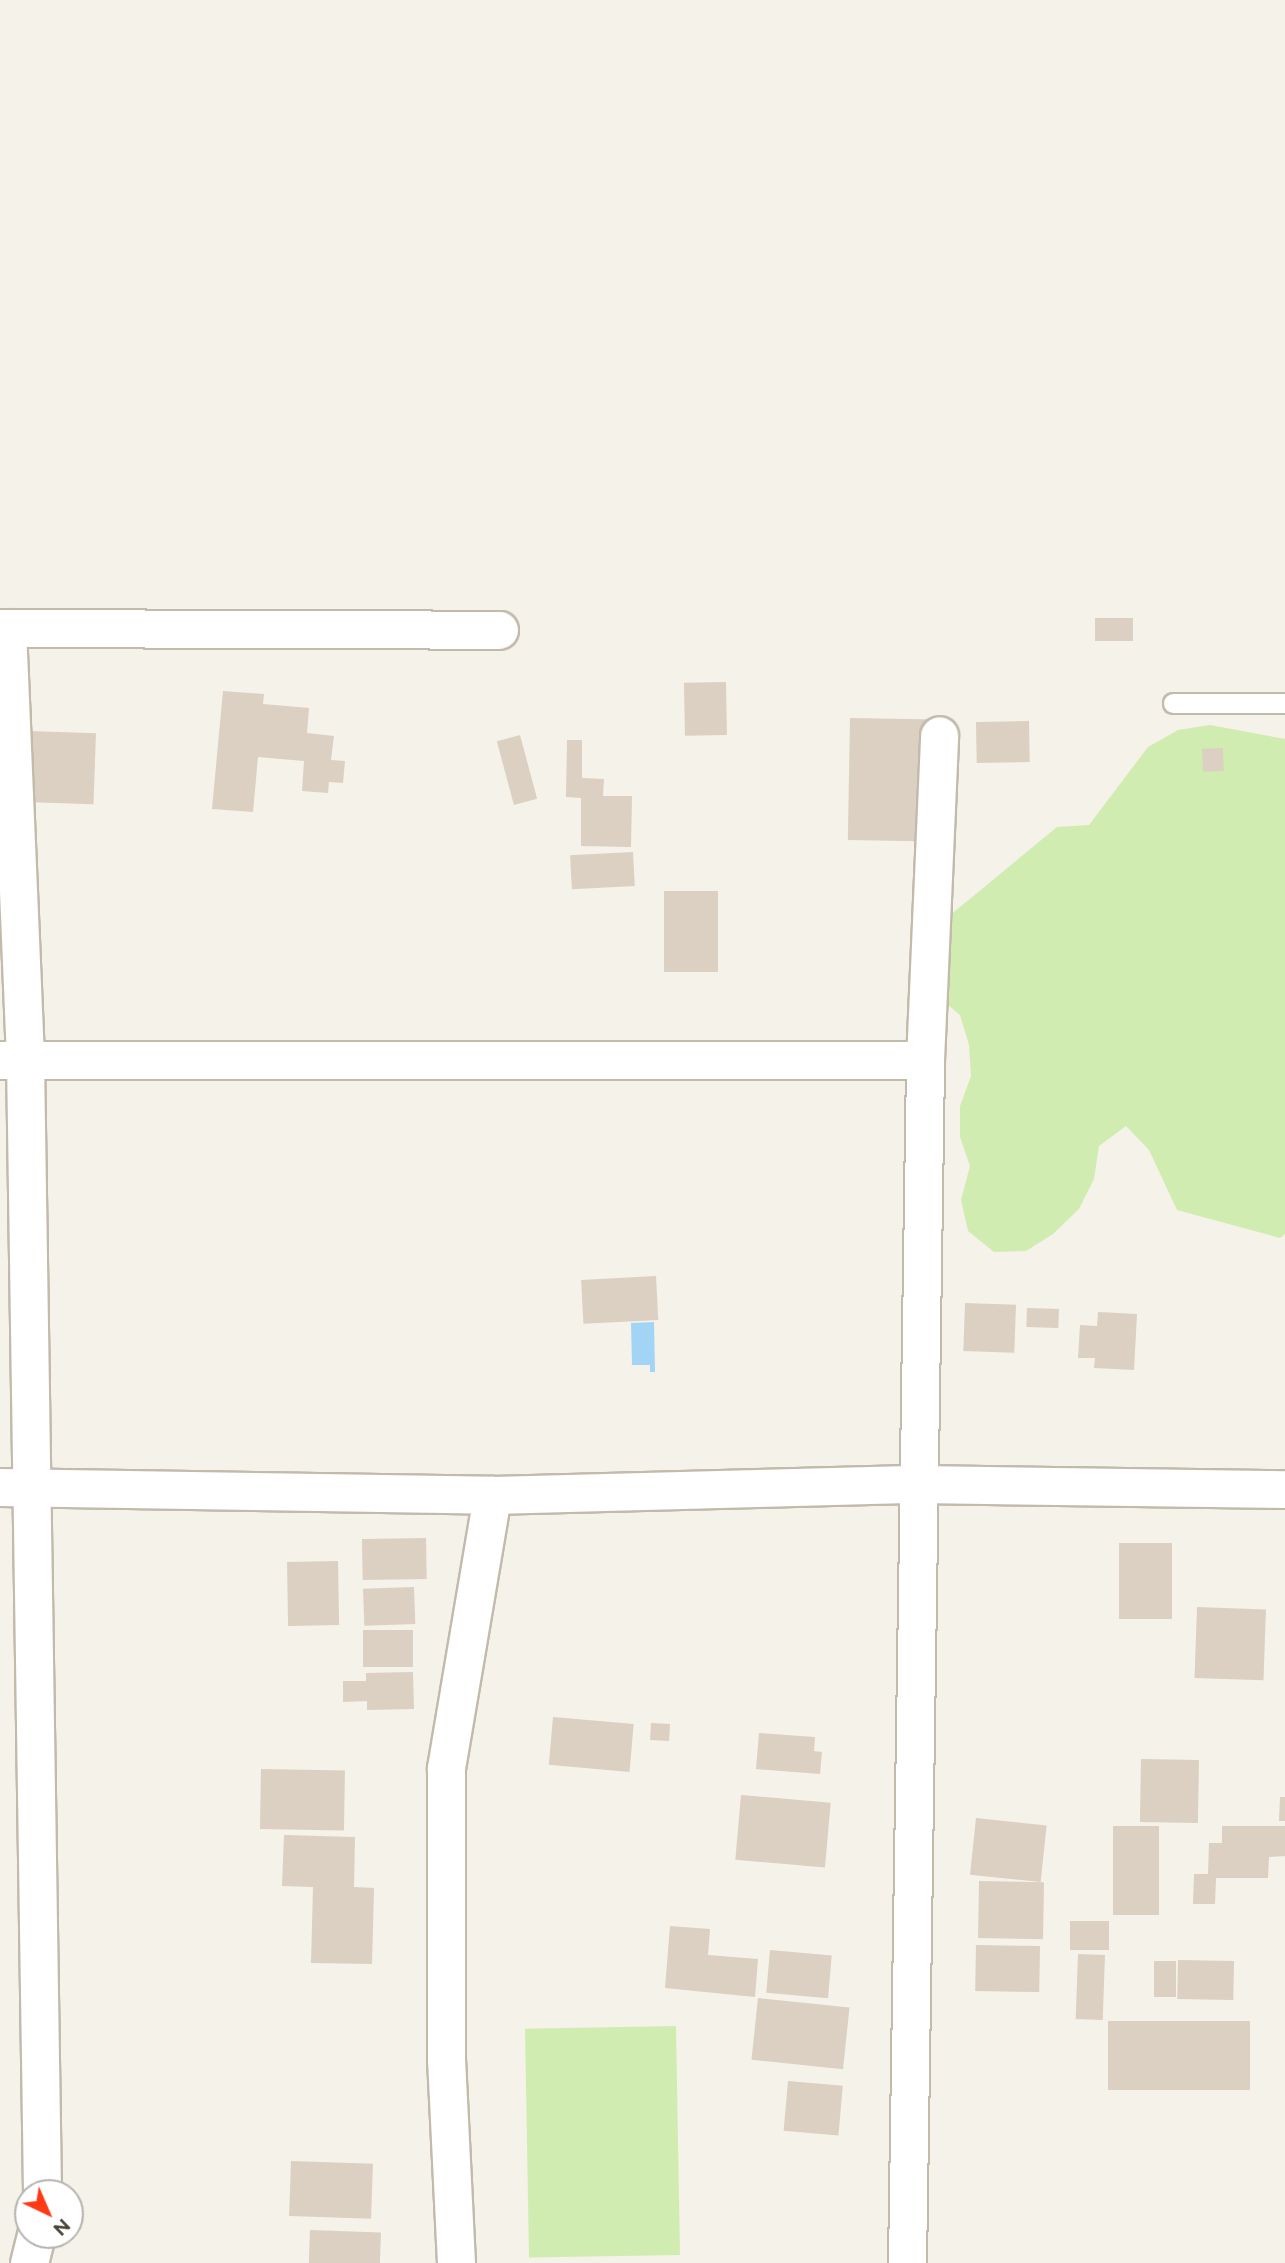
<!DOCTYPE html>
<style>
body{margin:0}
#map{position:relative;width:1285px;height:2263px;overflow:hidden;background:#f5f2e9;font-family:Raleway,sans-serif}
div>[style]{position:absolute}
.green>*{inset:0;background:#d1ecb0;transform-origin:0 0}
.water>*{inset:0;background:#a2d4f5}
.building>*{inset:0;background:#dbd0c1;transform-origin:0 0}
.roads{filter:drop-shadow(2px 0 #c2baab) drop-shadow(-2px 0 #c2baab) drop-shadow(0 2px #c2baab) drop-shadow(0 -2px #c2baab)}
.lane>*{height:19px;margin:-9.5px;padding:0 9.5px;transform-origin:9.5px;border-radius:9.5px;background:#fff}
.street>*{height:37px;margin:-18.5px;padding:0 18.5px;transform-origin:18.5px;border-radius:18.5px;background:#fff}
span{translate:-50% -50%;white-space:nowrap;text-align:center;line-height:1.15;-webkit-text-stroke:5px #fff;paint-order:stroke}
.north{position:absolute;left:14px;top:2179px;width:70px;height:70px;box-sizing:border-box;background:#fff;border:2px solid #b7b3af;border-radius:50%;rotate:136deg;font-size:19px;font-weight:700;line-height:28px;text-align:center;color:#4a4237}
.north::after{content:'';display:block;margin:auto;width:24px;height:32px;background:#ff3816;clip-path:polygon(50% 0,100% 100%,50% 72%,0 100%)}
</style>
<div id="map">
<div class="green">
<i style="clip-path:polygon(1210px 725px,1285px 739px,1285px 1234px,1280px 1238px,1177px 1210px,1149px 1150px,1126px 1126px,1099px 1146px,1094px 1179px,1079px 1209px,1053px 1234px,1026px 1251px,994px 1252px,968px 1231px,961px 1200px,970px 1166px,960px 1137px,960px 1106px,971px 1076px,969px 1045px,960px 1015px,936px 995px,926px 935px,1057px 827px,1089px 825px,1148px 747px,1178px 730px)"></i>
<i style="left:676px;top:2026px;width:229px;height:151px;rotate:89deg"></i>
</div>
<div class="water">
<i style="clip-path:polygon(654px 1322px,655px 1372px,650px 1372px,650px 1365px,632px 1365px,631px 1323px)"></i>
</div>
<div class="building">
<i style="left:1095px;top:618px;width:38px;height:23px"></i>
<i style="left:726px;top:682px;width:53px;height:42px;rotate:89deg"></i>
<i style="clip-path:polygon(223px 691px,264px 694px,263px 704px,309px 708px,307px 733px,334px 736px,331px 760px,345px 761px,343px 783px,329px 782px,328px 793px,302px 791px,304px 761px,258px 757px,253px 812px,212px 809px)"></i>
<i style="left:850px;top:718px;width:85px;height:122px;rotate:1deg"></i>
<i style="left:1029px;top:721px;width:41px;height:53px;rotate:89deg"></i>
<i style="left:28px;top:731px;width:68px;height:71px;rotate:2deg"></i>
<i style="left:520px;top:735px;width:66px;height:24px;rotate:75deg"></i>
<i style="clip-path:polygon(567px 740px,582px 740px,582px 778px,604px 779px,603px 796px,632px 796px,631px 847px,581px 846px,581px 798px,566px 797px)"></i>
<i style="left:1223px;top:748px;width:23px;height:21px;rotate:88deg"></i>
<i style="left:633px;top:852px;width:34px;height:63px;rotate:87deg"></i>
<i style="left:664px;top:891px;width:54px;height:81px"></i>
<i style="left:656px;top:1276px;width:44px;height:75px;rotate:87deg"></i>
<i style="left:965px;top:1303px;width:51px;height:48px;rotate:2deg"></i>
<i style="left:1027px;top:1308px;width:32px;height:19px;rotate:2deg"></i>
<i style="clip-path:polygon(1098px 1312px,1137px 1314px,1134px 1370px,1094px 1368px,1095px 1358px,1078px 1358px,1080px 1325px,1097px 1326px)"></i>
<i style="left:426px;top:1538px;width:41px;height:64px;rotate:89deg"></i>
<i style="left:1119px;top:1543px;width:53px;height:76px"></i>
<i style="left:338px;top:1561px;width:64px;height:51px;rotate:89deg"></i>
<i style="left:414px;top:1587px;width:37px;height:51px;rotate:88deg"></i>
<i style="left:1197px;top:1607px;width:69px;height:71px;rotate:2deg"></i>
<i style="left:413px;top:1630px;width:37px;height:50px;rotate:90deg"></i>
<i style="clip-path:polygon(413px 1672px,414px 1709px,367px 1710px,367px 1701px,343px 1702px,343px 1681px,366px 1681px,366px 1673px)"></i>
<i style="left:553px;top:1717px;width:81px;height:48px;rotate:5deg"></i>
<i style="left:651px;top:1723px;width:19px;height:17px;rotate:3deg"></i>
<i style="clip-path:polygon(759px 1733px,815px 1737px,814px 1751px,822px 1752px,820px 1774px,756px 1769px)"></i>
<i style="left:1199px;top:1760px;width:63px;height:58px;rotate:91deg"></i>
<i style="left:261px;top:1769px;width:84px;height:60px;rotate:1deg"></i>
<i style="left:741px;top:1795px;width:90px;height:65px;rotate:5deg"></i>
<i style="clip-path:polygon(1280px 1797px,1285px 1797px,1285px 1821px,1279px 1821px)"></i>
<i style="left:976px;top:1818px;width:71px;height:57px;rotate:6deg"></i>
<i style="left:1113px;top:1826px;width:46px;height:89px"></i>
<i style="clip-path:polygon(1222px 1826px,1285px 1826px,1285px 1856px,1269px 1857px,1268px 1878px,1216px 1878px,1215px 1904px,1193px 1904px,1194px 1874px,1208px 1874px,1209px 1843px,1222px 1843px)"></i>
<i style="clip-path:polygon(284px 1835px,355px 1837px,354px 1887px,374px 1888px,372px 1964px,311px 1963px,313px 1887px,282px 1886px)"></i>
<i style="left:979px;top:1881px;width:65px;height:57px;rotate:1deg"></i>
<i style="left:1070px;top:1921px;width:39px;height:29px"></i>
<i style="clip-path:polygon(670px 1926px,710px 1929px,708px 1955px,758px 1959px,755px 1997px,665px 1988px)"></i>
<i style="left:976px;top:1945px;width:64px;height:46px;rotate:1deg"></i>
<i style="left:770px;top:1950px;width:62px;height:43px;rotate:5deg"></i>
<i style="left:1078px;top:1954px;width:27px;height:65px;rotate:2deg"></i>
<i style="left:1178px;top:1960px;width:56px;height:39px;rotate:1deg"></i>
<i style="left:1154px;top:1961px;width:22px;height:36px"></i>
<i style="left:758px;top:1998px;width:92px;height:62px;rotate:6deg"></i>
<i style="left:1108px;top:2021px;width:142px;height:69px"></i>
<i style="left:788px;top:2081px;width:55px;height:50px;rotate:5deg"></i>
<i style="left:291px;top:2161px;width:82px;height:55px;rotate:2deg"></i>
<i style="left:310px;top:2230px;width:71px;height:33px;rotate:2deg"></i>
</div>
<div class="roads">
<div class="lane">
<i style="left:1173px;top:703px;width:112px"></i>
</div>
<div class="street">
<i style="left:0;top:628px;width:499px;rotate:0.2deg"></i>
<i style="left:7px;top:628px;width:431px;rotate:87.6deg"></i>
<i style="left:25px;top:1059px;width:1134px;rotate:89.14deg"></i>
<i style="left:1px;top:1060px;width:924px"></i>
<i style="left:0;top:1487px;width:492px;rotate:0.9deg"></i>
<i style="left:492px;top:1495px;width:426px;rotate:-1.5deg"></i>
<i style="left:918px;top:1484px;width:367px;rotate:0.8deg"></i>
<i style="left:29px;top:2263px;width:29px;rotate:-76deg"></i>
<i style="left:456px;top:2263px;width:203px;rotate:-92.8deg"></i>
<i style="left:446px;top:2060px;width:292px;rotate:-90deg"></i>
<i style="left:446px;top:1768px;width:277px;rotate:-80.4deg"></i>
<i style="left:907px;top:2263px;width:1203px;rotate:-89.14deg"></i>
<i style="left:925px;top:1060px;width:325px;rotate:-87.5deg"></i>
</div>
</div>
<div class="north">N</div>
</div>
